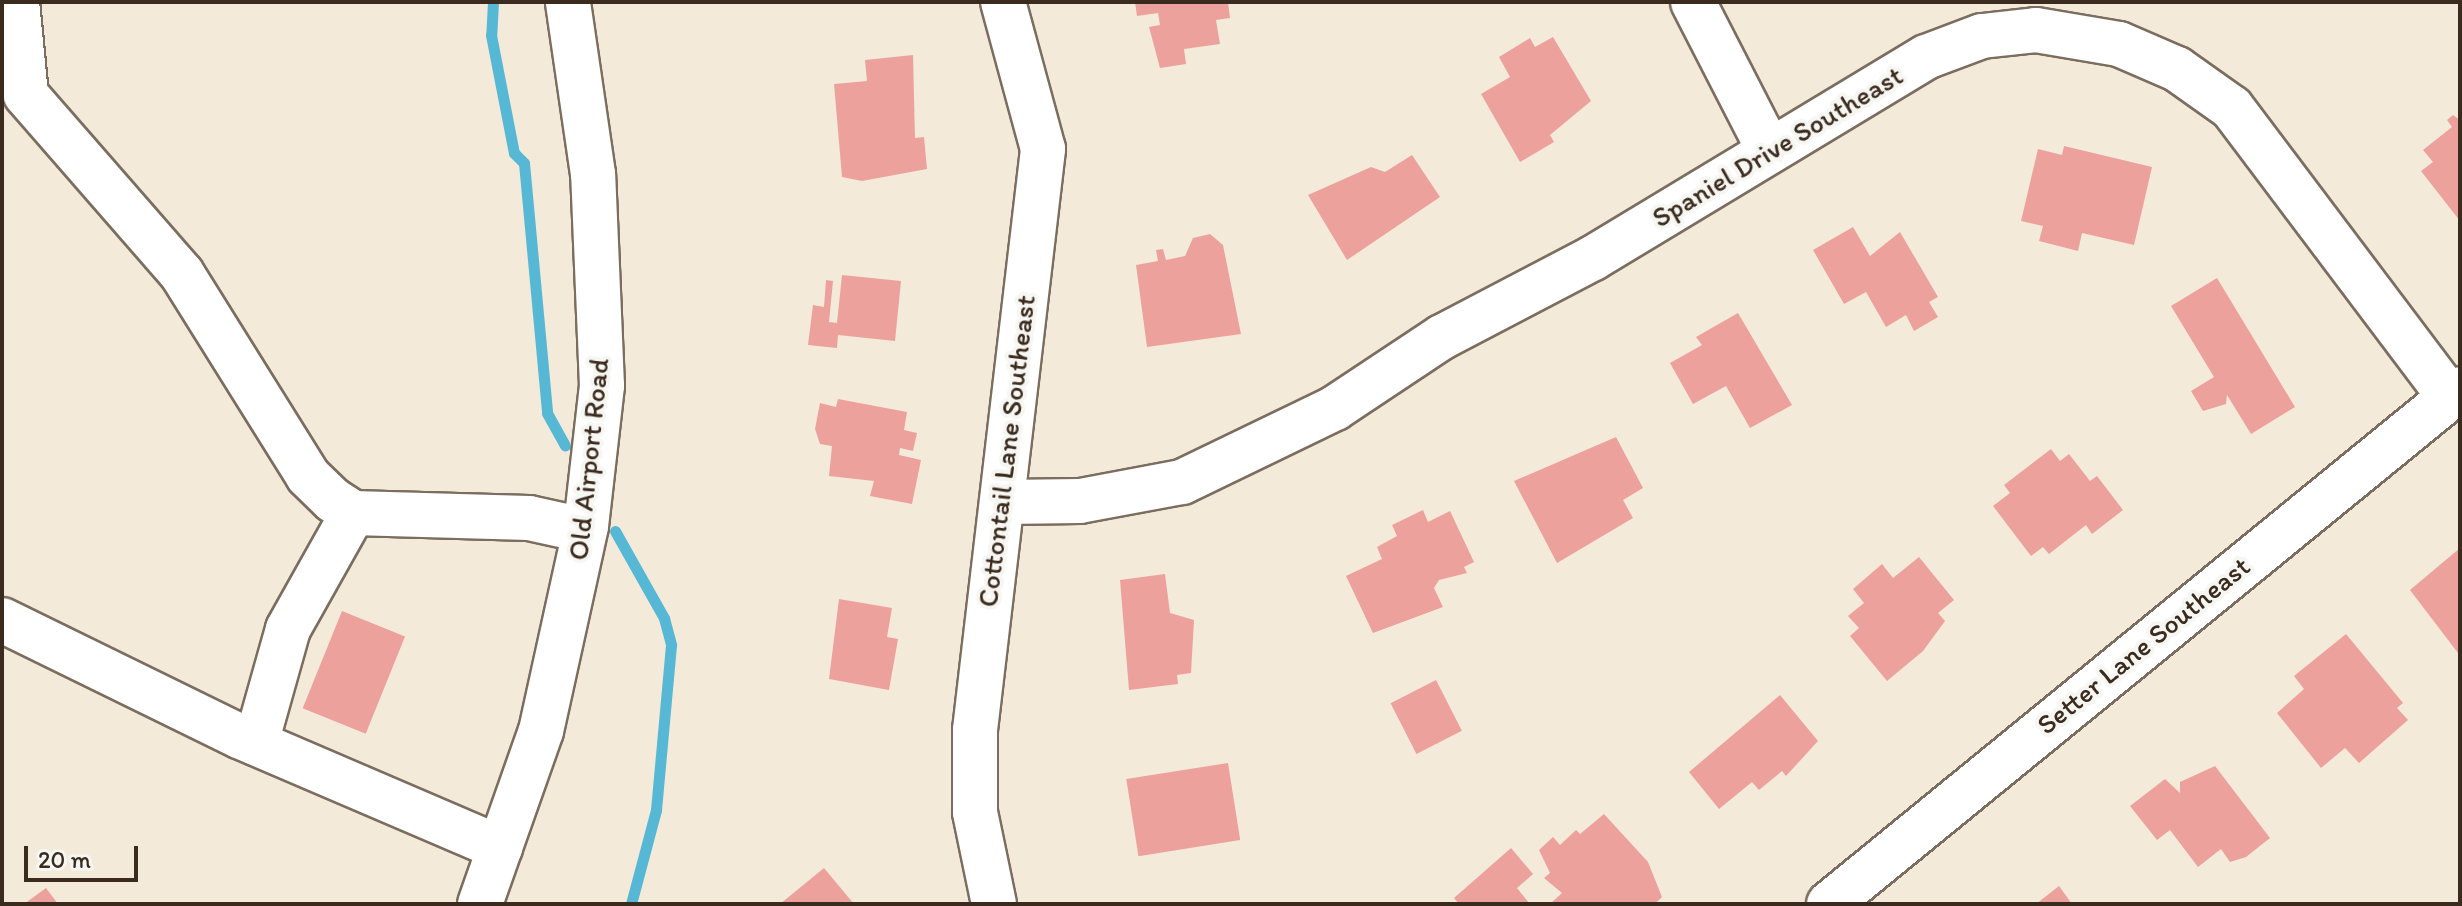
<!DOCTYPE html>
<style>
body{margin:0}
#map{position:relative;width:2462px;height:906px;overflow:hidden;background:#f3ead9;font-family:Itim,sans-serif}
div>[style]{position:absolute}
.stream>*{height:11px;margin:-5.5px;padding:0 5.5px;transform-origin:5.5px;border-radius:5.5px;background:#56b8d5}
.building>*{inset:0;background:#eda19d;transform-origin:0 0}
.roads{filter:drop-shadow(2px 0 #7b6d5f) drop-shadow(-2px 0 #7b6d5f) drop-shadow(0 2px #7b6d5f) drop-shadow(0 -2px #7b6d5f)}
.minor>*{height:44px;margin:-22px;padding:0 22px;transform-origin:22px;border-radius:22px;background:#fff}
span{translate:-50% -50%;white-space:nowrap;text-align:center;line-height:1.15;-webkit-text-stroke:8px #f6f6f2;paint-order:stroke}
.street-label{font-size:28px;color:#3b2a1e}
.frame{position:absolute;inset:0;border:4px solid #3b2a1e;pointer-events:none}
.scale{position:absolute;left:24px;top:846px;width:114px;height:36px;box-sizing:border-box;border:4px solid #3b2a1e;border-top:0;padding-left:10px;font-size:24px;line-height:28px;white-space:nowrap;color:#3b2a1e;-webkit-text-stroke:6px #f6f6f2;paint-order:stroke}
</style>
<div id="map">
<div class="stream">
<i style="left:493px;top:2px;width:33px;rotate:93deg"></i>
<i style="left:491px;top:35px;width:120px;rotate:79deg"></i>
<i style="left:514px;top:153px;width:14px;rotate:45deg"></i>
<i style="left:524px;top:163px;width:251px;rotate:84.7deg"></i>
<i style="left:547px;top:413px;width:37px;rotate:61deg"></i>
<i style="left:615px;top:531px;width:100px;rotate:60.6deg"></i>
<i style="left:664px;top:618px;width:28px;rotate:75deg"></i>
<i style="left:671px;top:645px;width:166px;rotate:95.2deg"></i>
<i style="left:656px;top:810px;width:97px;rotate:104.9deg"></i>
</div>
<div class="building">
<i style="clip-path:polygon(1135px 2px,1228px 2px,1230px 18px,1216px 20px,1220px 44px,1184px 49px,1186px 64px,1160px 68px,1149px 27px,1160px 25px,1158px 13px,1137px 16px)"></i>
<i style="clip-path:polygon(1553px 37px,1591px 101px,1550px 135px,1554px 142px,1520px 162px,1481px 94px,1510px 77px,1499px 57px,1530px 38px,1535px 47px)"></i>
<i style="clip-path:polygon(913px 55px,915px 138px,924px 137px,927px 169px,862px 181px,842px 177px,834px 84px,867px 81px,865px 60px)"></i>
<i style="clip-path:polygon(2453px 115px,2460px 120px,2460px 221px,2421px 171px,2433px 162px,2423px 150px,2452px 127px,2447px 120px)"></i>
<i style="clip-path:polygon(2064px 146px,2152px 167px,2134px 245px,2082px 233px,2078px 251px,2039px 241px,2043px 226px,2021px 221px,2038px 149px,2062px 155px)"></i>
<i style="clip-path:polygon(1412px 155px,1440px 197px,1347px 260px,1308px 195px,1371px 167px,1385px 172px)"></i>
<i style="clip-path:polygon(1853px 227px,1870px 256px,1900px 232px,1938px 297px,1929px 302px,1938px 317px,1914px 331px,1906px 315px,1886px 327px,1866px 292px,1844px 304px,1813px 250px)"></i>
<i style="clip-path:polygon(1210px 234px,1223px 245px,1241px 334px,1147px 347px,1136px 265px,1158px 261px,1156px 250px,1163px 249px,1166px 260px,1185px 256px,1193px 238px)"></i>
<i style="clip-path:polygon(842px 275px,901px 281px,895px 341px,838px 335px,837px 348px,808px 345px,813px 305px,824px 307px,826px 280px,833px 281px,829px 322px,837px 323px)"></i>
<i style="clip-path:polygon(2217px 278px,2295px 407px,2251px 434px,2227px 395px,2226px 404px,2203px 411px,2191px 391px,2214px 377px,2171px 306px)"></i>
<i style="clip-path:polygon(1738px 313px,1792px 405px,1750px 428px,1726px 386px,1693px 404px,1670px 363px,1702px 345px,1696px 337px)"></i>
<i style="clip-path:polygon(838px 399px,907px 412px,904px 430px,917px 433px,913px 451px,900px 448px,899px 455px,921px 460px,912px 504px,870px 496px,874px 481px,829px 476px,832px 446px,820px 444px,815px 429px,820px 403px,836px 407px)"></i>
<i style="clip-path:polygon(1616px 437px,1643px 488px,1623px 500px,1633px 518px,1557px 563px,1514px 481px)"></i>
<i style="clip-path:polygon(2051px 449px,2060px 461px,2069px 454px,2090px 481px,2097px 476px,2123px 510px,2092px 534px,2086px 525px,2049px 554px,2043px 547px,2031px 556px,1993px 506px,2010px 493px,2004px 485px)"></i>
<i style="clip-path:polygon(1423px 510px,1428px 522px,1450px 511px,1474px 562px,1464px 567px,1467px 573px,1439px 580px,1434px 588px,1443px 607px,1373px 633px,1346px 576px,1382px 559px,1377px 547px,1397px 536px,1392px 525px)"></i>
<i style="clip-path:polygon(2460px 548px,2460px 652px,2458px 653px,2410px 590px)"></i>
<i style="clip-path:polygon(1919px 557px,1954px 600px,1938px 613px,1945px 621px,1923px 651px,1887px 681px,1850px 636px,1859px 628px,1848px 616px,1864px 603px,1853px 589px,1882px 564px,1893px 578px)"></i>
<i style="clip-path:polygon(1165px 574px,1170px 613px,1194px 620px,1191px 673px,1177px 675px,1178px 684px,1129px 690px,1120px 580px)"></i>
<i style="clip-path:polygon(839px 599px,892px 608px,887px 637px,898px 639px,889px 690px,829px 679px)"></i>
<i style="left:342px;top:611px;width:68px;height:105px;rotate:22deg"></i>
<i style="clip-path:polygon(2346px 634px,2403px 703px,2397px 708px,2408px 720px,2359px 763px,2345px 748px,2321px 768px,2277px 713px,2304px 689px,2294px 676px)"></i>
<i style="left:1436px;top:680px;width:57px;height:51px;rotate:63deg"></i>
<i style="clip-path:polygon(1780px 695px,1818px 741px,1786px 776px,1782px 771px,1759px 790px,1752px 782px,1719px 809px,1689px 772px)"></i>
<i style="left:1228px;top:763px;width:78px;height:103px;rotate:81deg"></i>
<i style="clip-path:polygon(2215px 766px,2270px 838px,2246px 857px,2230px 862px,2221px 849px,2198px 867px,2170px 830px,2157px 840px,2130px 806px,2165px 779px,2180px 793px,2180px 782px)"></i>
<i style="clip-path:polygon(1604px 814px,1648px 862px,1662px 897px,1655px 904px,1550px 904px,1562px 893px,1544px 878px,1550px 873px,1539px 850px,1553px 837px,1560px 845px,1576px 830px,1580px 834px)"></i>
<i style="clip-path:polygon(1511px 848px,1533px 874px,1517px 888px,1529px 903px,1459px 904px,1454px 898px)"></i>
<i style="clip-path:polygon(824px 868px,854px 904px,780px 904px)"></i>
<i style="clip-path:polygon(2059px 886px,2072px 904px,2036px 904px)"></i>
<i style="clip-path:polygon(46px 888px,58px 904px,24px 904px)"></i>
</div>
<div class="roads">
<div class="minor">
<i style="left:17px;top:2px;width:93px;rotate:84.5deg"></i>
<i style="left:26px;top:95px;width:237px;rotate:48.9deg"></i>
<i style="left:182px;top:274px;width:238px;rotate:58deg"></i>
<i style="left:308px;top:476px;width:35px;rotate:44deg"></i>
<i style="left:333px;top:500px;width:24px;rotate:33deg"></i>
<i style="left:353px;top:513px;width:176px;rotate:1.6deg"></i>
<i style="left:529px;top:518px;width:56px;rotate:12.3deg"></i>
<i style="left:1693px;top:2px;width:164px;rotate:62.8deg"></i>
<i style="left:1003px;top:502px;width:77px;rotate:-0.7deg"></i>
<i style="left:1080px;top:501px;width:104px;rotate:-10.6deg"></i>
<i style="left:1182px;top:482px;width:170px;rotate:-25.8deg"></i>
<i style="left:1335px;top:408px;width:128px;rotate:-33.6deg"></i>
<i style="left:1442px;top:337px;width:170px;rotate:-27.6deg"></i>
<i style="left:1593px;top:258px;width:389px;rotate:-31.1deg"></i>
<i style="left:1926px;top:57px;width:60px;rotate:-20.6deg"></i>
<i style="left:1982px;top:36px;width:54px;rotate:-6.3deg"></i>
<i style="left:2036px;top:30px;width:84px;rotate:9.6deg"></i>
<i style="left:2119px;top:44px;width:63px;rotate:23.3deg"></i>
<i style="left:2177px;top:69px;width:67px;rotate:35.3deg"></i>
<i style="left:2232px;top:108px;width:362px;rotate:53deg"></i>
<i style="left:2px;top:620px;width:264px;rotate:26.1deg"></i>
<i style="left:239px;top:736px;width:284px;rotate:23.2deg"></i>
<i style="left:256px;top:743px;width:118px;rotate:-74.3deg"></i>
<i style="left:288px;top:629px;width:133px;rotate:-60.7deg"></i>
<i style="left:480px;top:904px;width:183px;rotate:-70.6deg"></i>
<i style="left:541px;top:731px;width:210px;rotate:-77.6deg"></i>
<i style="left:586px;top:526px;width:141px;rotate:-83.5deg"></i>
<i style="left:602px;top:386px;width:212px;rotate:-92.4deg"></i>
<i style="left:593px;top:174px;width:174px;rotate:-98.3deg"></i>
<i style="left:994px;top:904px;width:94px;rotate:-101.7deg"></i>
<i style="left:975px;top:812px;width:82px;rotate:-90deg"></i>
<i style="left:975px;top:730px;width:585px;rotate:-83.32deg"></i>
<i style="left:1043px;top:149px;width:152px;rotate:-105.2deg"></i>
<i style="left:1829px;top:904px;width:814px;rotate:-39.22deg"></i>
</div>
</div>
<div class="street-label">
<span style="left:1777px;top:146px;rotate:-31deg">Spaniel Drive Southeast</span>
<span style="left:1006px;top:451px;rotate:-83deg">Cottontail Lane Southeast</span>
<span style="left:588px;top:459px;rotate:-84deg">Old Airport Road</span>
<span style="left:2143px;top:645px;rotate:-39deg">Setter Lane Southeast</span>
</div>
<div class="frame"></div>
<div class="scale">20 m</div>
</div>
